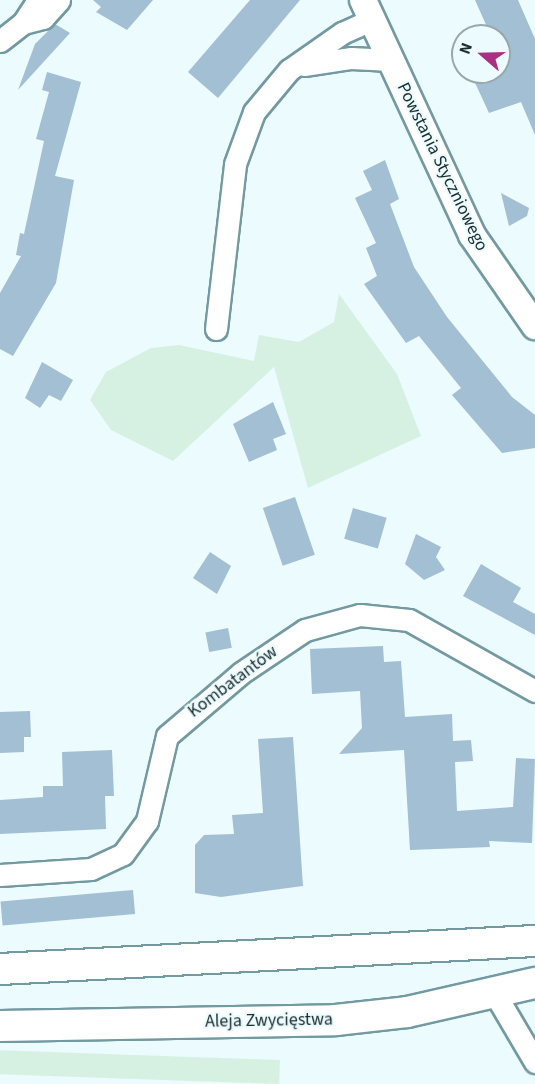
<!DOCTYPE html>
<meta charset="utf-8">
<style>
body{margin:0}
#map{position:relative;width:535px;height:1084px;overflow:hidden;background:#ebfbfe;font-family:"Source Sans 3",sans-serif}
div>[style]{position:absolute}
.green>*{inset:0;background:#d6f1e1;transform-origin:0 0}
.building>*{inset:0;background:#a2bfd3;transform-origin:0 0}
.roads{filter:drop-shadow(2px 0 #7399a1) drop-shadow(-2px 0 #7399a1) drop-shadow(0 2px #7399a1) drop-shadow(0 -2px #7399a1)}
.minor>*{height:21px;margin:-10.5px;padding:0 10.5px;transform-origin:10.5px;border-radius:10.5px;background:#fff}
.tertiary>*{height:26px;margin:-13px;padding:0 13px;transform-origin:13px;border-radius:13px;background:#fff}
.secondary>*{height:30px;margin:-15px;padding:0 15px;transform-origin:15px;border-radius:15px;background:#fff}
span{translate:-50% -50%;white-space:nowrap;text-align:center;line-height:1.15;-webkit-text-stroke:4.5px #ebfbfe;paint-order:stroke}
.street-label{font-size:18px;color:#1d2c2f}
.north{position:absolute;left:451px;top:24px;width:60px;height:60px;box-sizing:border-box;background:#ebfbfe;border:2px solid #99a8ab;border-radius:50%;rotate:290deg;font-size:16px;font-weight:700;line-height:24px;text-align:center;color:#1d2c2f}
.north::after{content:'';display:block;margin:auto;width:21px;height:27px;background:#aa3083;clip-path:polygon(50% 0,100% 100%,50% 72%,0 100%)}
</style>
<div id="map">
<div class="green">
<i style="clip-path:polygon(339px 294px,397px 374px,421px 436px,308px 488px,274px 367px,173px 461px,111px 430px,90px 400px,106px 372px,151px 348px,179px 345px,254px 361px,259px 335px,299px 342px,334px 322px)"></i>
<i style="left:280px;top:1060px;width:24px;height:280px;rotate:92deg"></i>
</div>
<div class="building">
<i style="clip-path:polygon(93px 0,153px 0,127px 30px,96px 12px,101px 7px)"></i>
<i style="clip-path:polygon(250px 0,300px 0,218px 98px,188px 72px)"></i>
<i style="clip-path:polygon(475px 0,518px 0,535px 39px,535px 135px,521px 102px,489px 113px,470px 72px,499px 72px,499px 36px,491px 36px)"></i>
<i style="clip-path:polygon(55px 24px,70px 33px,18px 90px,35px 44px)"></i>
<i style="clip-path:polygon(47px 72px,81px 82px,55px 176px,74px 180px,56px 283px,13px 356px,0 349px,0 293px,21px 256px,16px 255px,20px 233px,24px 234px,44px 141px,36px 139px,49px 92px,42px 90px)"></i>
<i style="clip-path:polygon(385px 160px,399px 199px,390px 204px,414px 267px,447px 317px,512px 397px,535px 415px,535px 448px,502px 453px,452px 395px,461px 388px,419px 336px,406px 343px,364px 284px,377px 276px,366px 248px,376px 243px,355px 198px,372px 190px,363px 171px)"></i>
<i style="clip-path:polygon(501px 193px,529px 208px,527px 216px,509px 226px)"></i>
<i style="clip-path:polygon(42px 362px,73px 380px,61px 401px,49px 395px,40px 408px,25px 398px)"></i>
<i style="clip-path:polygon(273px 402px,286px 434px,273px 439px,277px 450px,249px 462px,233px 424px)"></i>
<i style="left:295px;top:497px;width:61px;height:34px;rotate:71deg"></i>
<i style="left:353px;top:508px;width:35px;height:32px;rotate:16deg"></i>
<i style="clip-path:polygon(416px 534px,441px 547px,436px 557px,445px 570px,424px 580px,405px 564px)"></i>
<i style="clip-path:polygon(210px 552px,231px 566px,217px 594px,193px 578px)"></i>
<i style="clip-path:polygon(481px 564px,521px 588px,513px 602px,535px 614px,535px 635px,463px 596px)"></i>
<i style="left:228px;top:628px;width:20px;height:23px;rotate:79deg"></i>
<i style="clip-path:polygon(383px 646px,384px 662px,401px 661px,405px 717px,452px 714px,453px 741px,471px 740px,473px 761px,455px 762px,457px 811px,513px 807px,516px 758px,535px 759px,532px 843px,489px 841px,490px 847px,410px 850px,404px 750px,339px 754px,362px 728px,360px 691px,312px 694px,310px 649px)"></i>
<i style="clip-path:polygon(30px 711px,31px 737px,24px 737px,24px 752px,0 753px,0 712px)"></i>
<i style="clip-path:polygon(293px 737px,303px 886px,221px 897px,195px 893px,195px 845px,204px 835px,234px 834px,232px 815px,263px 813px,258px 739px)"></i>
<i style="clip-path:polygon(112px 750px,114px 796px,105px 796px,106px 829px,0 834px,0 800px,43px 797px,43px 786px,63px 786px,62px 752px)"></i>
<i style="left:133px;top:890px;width:24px;height:133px;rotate:85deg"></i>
</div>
<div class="roads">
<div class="minor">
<i style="left:23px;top:23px;width:21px;rotate:-14deg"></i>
<i style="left:43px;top:18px;width:24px;rotate:-48deg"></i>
<i style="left:0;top:41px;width:29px;rotate:-38deg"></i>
<i style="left:23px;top:23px;width:27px;rotate:-57deg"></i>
<i style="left:304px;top:65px;width:48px;rotate:-8.5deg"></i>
<i style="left:351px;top:58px;width:39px;rotate:3deg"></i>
<i style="left:216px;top:329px;width:166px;rotate:-83.4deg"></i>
<i style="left:235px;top:164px;width:55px;rotate:-69.9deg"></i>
<i style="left:254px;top:112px;width:55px;rotate:-50.2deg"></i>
<i style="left:289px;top:70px;width:65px;rotate:-34.9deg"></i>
<i style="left:342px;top:33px;width:34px;rotate:-24deg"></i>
<i style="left:0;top:875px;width:91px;rotate:-3.8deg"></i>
<i style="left:91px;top:869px;width:35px;rotate:-25deg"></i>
<i style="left:123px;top:854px;width:41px;rotate:-54deg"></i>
<i style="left:147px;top:821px;width:87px;rotate:-76.8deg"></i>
<i style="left:167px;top:736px;width:97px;rotate:-40.4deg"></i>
<i style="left:241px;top:673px;width:77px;rotate:-33.9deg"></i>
<i style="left:305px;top:630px;width:57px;rotate:-15.3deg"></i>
<i style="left:360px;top:615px;width:49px;rotate:5.8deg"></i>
<i style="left:409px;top:620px;width:145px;rotate:29.4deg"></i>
<i style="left:495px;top:994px;width:79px;rotate:59.5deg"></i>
</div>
<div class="tertiary">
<i style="left:363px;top:0;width:259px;rotate:65.1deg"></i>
<i style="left:472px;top:235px;width:111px;rotate:55.3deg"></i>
</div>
<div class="secondary">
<i style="left:0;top:969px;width:536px;rotate:-3deg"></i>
<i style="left:0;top:1026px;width:336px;rotate:-1deg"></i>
<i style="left:336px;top:1020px;width:71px;rotate:-6.4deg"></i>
<i style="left:407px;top:1012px;width:131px;rotate:-12.8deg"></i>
</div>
</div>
<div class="street-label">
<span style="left:442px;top:167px;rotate:64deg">Powstania Styczniowego</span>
<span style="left:233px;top:682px;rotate:-37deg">Kombatantów</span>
<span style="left:269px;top:1021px;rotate:-1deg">Aleja Zwycięstwa</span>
</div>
<div class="north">N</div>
</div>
